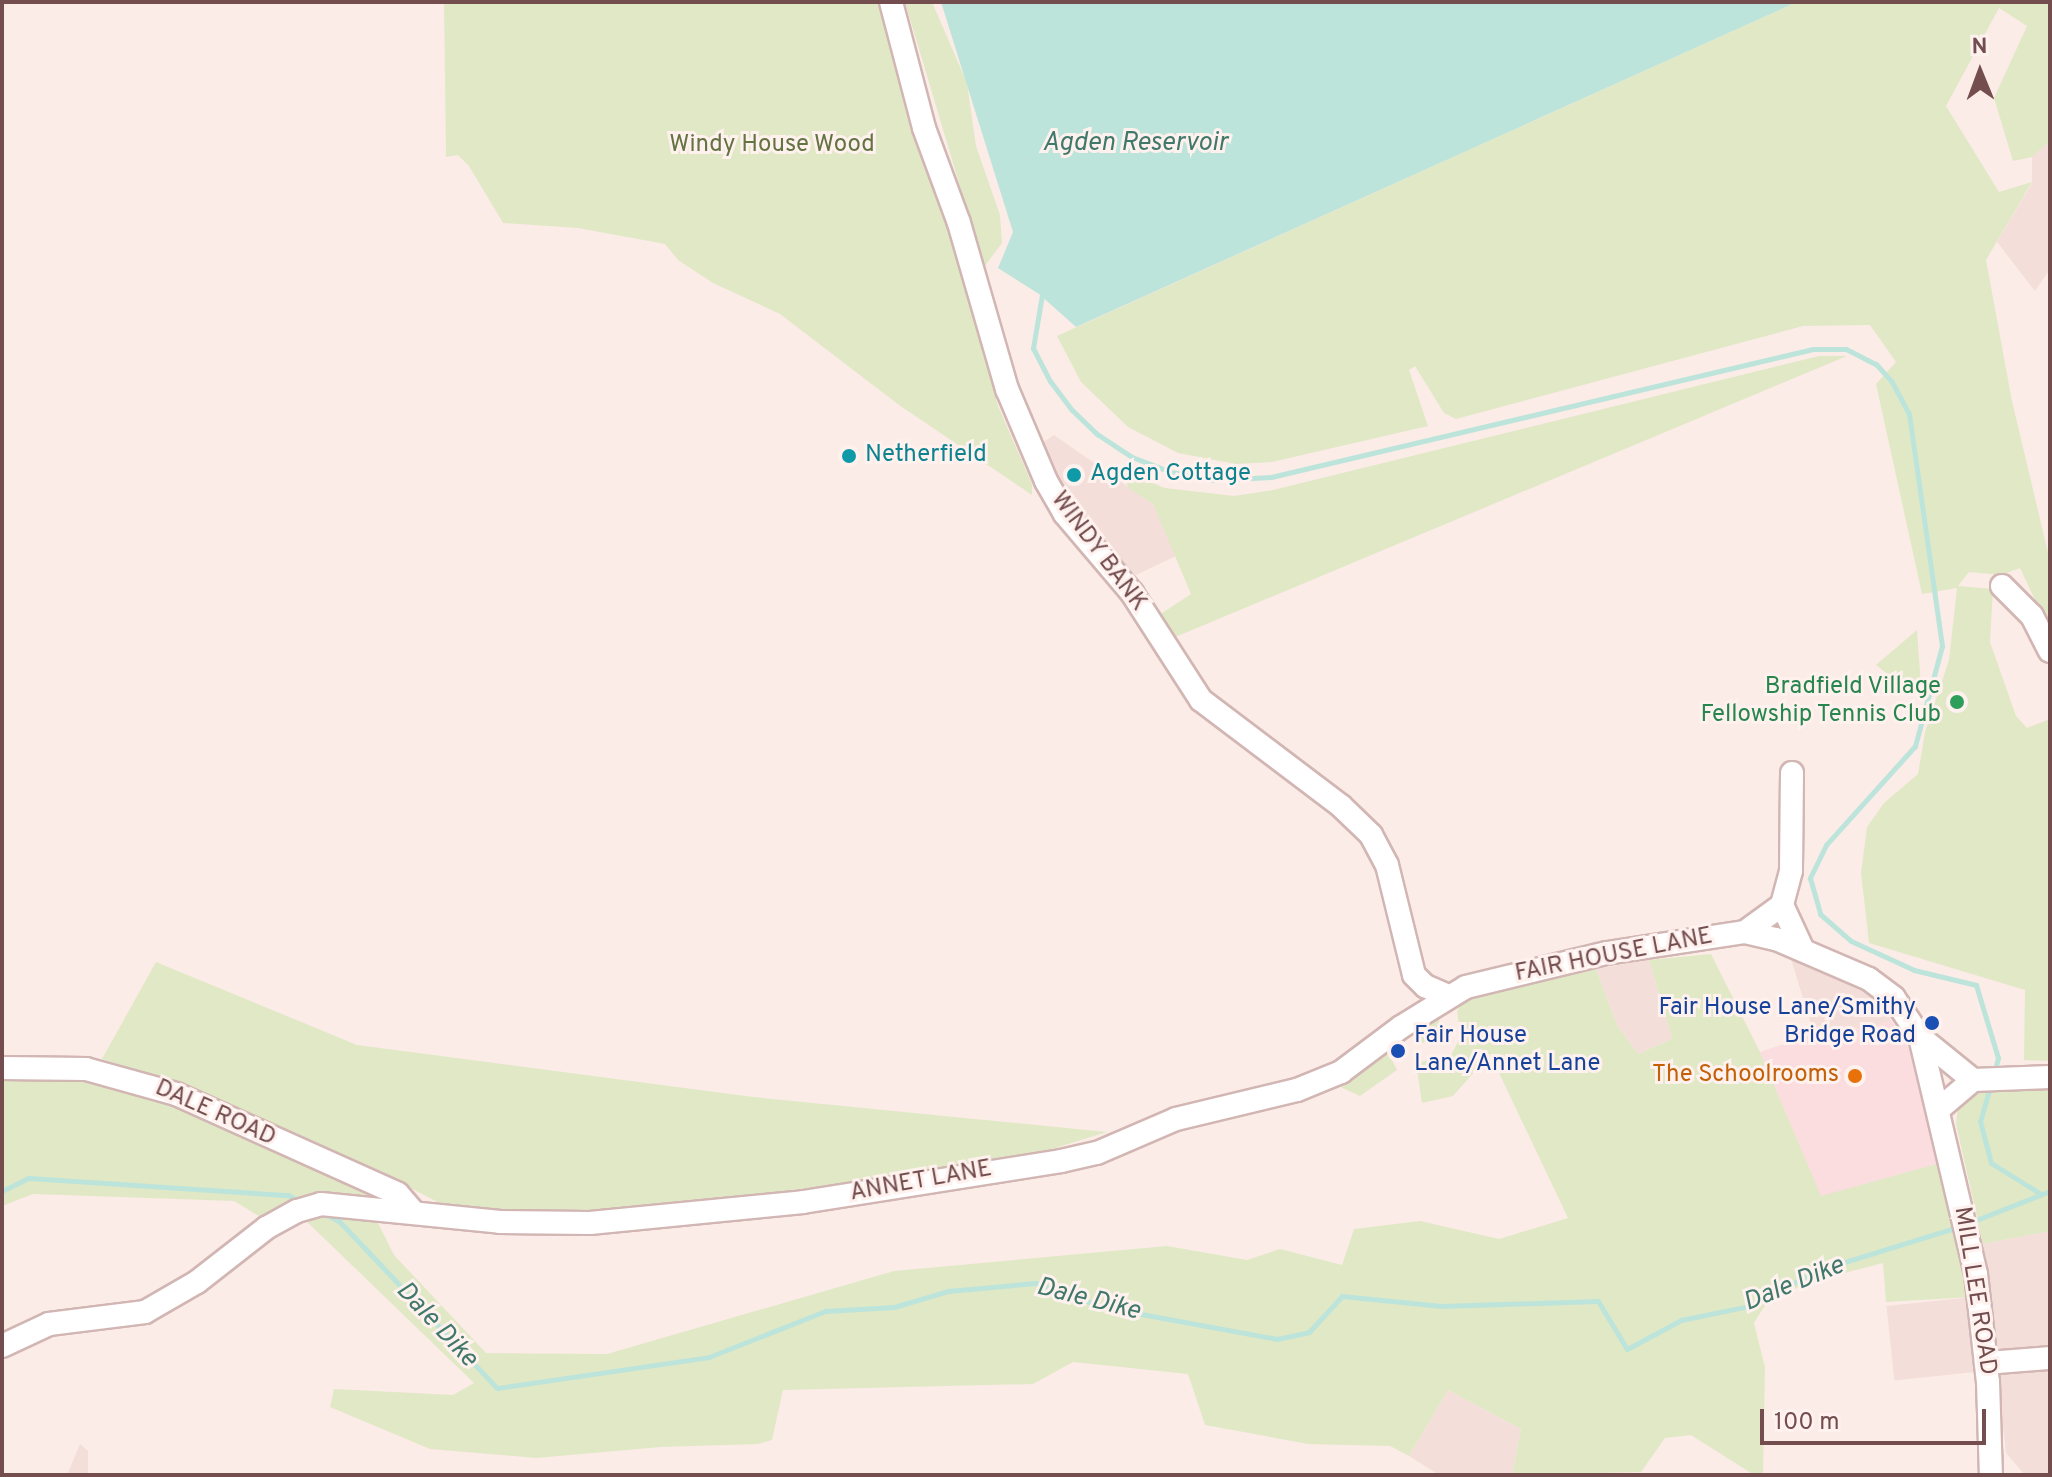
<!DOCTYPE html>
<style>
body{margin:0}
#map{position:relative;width:2052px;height:1477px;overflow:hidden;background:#fbece7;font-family:Overpass,sans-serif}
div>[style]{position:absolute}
.residential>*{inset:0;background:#f4ded9;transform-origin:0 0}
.commercial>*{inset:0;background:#fbdcdf}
.green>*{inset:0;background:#e1e8c6}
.water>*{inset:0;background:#bde4db}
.stream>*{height:5px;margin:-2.5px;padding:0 2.5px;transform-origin:2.5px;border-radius:2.5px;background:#bde4db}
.roads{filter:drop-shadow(2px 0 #d2b6b3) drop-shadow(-2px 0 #d2b6b3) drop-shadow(0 2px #d2b6b3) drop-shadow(0 -2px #d2b6b3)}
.minor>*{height:22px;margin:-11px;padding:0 11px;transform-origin:11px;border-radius:11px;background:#fff}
.dots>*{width:22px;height:22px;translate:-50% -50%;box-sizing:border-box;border:4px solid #fef1ee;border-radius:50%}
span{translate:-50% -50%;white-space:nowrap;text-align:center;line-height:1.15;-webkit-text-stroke:6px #fef1ee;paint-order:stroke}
.park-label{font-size:24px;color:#637342}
.culture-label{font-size:24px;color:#0d838f}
.left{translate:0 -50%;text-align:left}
.street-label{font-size:24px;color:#744d4e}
.leisure-label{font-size:24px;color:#27864d}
.right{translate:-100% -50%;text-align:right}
.transit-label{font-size:24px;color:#164399}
.food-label{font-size:24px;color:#c56008}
.water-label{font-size:26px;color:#41786c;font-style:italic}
.frame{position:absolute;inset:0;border:4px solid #744d4e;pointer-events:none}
.north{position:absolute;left:1940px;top:32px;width:80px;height:80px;-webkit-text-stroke:6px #fef1ee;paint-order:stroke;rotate:359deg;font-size:22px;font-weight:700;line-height:32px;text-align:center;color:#744d4e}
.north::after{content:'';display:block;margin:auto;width:28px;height:36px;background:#744d4e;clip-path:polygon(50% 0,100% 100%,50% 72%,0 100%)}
.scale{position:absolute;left:1760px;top:1409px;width:226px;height:36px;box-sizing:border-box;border:4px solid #744d4e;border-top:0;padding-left:10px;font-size:24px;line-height:28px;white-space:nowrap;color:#744d4e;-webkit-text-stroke:6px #fef1ee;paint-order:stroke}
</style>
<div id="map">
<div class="residential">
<i style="clip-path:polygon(2050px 141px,2050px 269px,2035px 291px,1997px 242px,2032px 183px,2032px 157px)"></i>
<i style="clip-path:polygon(1054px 435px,1153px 504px,1176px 556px,1136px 575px,1074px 510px,1042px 443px)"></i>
<i style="clip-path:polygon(1791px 959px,1863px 984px,1891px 1020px,1863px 1031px,1851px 1026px,1814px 1034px)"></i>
<i style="clip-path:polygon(1649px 960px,1672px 1039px,1638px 1054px,1617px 1025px,1596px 969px)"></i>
<i style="clip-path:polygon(2050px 1231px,2050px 1475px,2025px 1475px,2006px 1453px,1983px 1244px)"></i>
<i style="left:1972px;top:1297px;width:75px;height:86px;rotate:84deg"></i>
<i style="clip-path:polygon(1448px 1390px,1521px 1429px,1512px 1475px,1439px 1475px,1409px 1456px)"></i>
<i style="clip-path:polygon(80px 1444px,88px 1451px,88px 1475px,67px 1475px)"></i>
</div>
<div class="commercial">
<i style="clip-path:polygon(1891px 1020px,1919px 1064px,1940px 1163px,1821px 1197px,1760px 1052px,1814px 1034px,1852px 1027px,1863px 1031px)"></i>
</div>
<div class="green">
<i style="clip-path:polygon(444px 2px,878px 2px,968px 286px,998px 406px,1032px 484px,1032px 495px,899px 405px,780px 314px,713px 283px,678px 260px,665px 244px,578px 228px,503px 223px,469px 166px,458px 155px,446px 157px)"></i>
<i style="clip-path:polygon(905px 2px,932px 2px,967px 83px,976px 146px,1000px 215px,1002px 243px,984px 267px)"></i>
<i style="clip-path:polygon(1797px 2px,2050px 2px,2050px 141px,2032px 157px,2013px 161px,1994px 98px,2027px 26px,1999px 8px,1946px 106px,1999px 192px,2032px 182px,1986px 260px,2012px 401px,2050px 561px,2050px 632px,2020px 568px,2001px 575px,1969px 572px,1958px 586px,1993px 589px,1990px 642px,2016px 716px,2027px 728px,2050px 719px,2050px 1061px,2024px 1060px,2025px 990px,1869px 943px,1861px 873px,1867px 827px,1884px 803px,1918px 774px,1925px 732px,1949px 660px,1957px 588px,1922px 594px,1876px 384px,1896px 362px,1870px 325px,1803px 326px,1456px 419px,1444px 413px,1415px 366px,1409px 370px,1428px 426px,1272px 462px,1236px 464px,1178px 453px,1128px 427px,1081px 382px,1057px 336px)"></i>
<i style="clip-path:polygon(1819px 356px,1847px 356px,1173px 638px,1159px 615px,1191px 594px,1153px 504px,1128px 488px,1124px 472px,1165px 488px,1234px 496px,1273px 490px)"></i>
<i style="clip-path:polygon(1917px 630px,1922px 700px,1876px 665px)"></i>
<i style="clip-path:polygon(1711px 954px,1760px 1052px,1821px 1196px,1940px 1163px,1972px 1297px,1886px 1302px,1883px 1263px,1809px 1282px,1767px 1302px,1754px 1323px,1765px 1367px,1763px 1475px,1754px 1475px,1691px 1435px,1665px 1438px,1641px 1472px,1512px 1475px,1521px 1429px,1448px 1390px,1409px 1456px,1390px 1446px,1308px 1444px,1205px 1425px,1188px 1374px,1073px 1362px,1033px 1384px,783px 1390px,772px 1440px,758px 1444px,661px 1447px,536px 1458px,430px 1449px,330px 1407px,334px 1389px,453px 1395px,474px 1383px,301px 1216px,323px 1208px,375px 1217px,394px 1255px,486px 1353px,607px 1354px,894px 1271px,1167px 1246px,1247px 1260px,1280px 1249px,1342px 1265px,1354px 1229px,1420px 1221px,1499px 1239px,1568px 1218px,1490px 1054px,1453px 1096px,1422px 1103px,1416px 1063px,1451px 1055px,1460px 1038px,1478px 1035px,1476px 1030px,1460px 1033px,1457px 1011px,1466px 998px,1596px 969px,1617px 1025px,1638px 1054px,1672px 1039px,1649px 960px)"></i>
<i style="clip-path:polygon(156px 962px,357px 1045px,753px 1097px,1107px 1132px,1039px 1153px,926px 1172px,688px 1204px,634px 1210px,451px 1209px,374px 1169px,181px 1085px,102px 1059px)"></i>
<i style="clip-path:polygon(1439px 1014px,1440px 1037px,1422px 1043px,1416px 1029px)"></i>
<i style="clip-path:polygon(1387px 1050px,1397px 1070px,1360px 1096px,1336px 1085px)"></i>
<i style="clip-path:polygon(2px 1075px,82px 1077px,174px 1103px,370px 1196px,315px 1197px,267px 1221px,234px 1201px,33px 1194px,2px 1206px)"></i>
<i style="clip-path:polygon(2050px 1085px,2050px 1231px,1983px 1244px,1956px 1124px,1958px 1108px,1976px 1088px)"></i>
</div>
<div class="water">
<i style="clip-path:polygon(941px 2px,1797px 2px,1076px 327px,1039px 294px,998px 268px,1013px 232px)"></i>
</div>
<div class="stream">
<i style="left:1043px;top:289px;width:60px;rotate:99.6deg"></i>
<i style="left:1033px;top:348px;width:37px;rotate:63deg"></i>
<i style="left:1050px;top:381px;width:36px;rotate:53deg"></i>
<i style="left:1072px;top:410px;width:35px;rotate:44deg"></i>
<i style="left:1097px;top:434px;width:42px;rotate:33.3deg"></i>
<i style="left:1132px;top:457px;width:42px;rotate:21deg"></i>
<i style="left:1171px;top:472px;width:43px;rotate:10.8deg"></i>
<i style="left:1213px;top:480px;width:58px;rotate:-3deg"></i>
<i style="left:1271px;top:477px;width:557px;rotate:-13.29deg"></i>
<i style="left:1813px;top:349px;width:33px"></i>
<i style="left:1846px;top:349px;width:34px;rotate:27deg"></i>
<i style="left:1876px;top:364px;width:24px;rotate:48deg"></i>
<i style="left:1892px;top:382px;width:36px;rotate:62deg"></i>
<i style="left:1909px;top:414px;width:234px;rotate:81.9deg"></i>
<i style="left:1942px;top:646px;width:104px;rotate:105.1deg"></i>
<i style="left:1915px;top:746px;width:133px;rotate:132deg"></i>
<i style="left:1826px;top:845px;width:37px;rotate:116deg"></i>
<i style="left:1810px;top:878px;width:37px;rotate:74deg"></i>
<i style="left:1820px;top:914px;width:41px;rotate:41.1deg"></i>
<i style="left:1851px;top:941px;width:69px;rotate:24.7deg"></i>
<i style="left:1914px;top:970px;width:64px;rotate:13.6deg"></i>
<i style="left:1976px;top:985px;width:76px;rotate:73.2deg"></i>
<i style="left:1998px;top:1058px;width:16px;rotate:105deg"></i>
<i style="left:1990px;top:1087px;width:35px;rotate:106deg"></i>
<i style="left:1980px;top:1121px;width:43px;rotate:75.3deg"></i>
<i style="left:1991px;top:1163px;width:59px;rotate:31.8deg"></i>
<i style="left:2px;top:1191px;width:30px;rotate:-26deg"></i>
<i style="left:29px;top:1178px;width:260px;rotate:3.8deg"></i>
<i style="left:288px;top:1195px;width:13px;rotate:27deg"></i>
<i style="left:323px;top:1213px;width:18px;rotate:27deg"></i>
<i style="left:339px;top:1221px;width:230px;rotate:46.6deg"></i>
<i style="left:497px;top:1388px;width:214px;rotate:-8.3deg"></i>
<i style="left:709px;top:1357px;width:125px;rotate:-21.6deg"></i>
<i style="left:825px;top:1311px;width:69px;rotate:-3.3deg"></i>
<i style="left:894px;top:1307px;width:56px;rotate:-16.5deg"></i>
<i style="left:948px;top:1291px;width:88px;rotate:-5.2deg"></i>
<i style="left:1036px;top:1283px;width:71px;rotate:19.7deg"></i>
<i style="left:1103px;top:1307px;width:177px;rotate:10.4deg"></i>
<i style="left:1277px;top:1339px;width:33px;rotate:-12deg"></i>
<i style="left:1309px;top:1332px;width:49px;rotate:-47.5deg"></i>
<i style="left:1342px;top:1296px;width:100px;rotate:5.8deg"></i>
<i style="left:1441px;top:1306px;width:157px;rotate:-1.8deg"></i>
<i style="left:1598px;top:1301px;width:56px;rotate:58.9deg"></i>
<i style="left:1627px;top:1349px;width:61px;rotate:-28.2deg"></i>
<i style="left:1681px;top:1320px;width:69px;rotate:-11.6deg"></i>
<i style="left:1749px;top:1306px;width:79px;rotate:-27.2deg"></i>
<i style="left:1819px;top:1270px;width:145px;rotate:-17.2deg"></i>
<i style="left:1971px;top:1222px;width:85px;rotate:-21.4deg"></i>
</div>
<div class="roads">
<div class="minor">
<i style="left:891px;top:2px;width:130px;rotate:75.3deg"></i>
<i style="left:924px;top:128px;width:101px;rotate:69.8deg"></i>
<i style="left:959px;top:223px;width:173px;rotate:73.9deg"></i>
<i style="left:1007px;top:389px;width:100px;rotate:67deg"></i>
<i style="left:1046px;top:481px;width:38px;rotate:60deg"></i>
<i style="left:1065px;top:514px;width:104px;rotate:49.7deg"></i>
<i style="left:1132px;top:593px;width:127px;rotate:57.2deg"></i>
<i style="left:1201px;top:700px;width:176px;rotate:37.1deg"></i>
<i style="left:1341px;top:806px;width:42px;rotate:44deg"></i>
<i style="left:1371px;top:835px;width:34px;rotate:62deg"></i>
<i style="left:1387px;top:865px;width:113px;rotate:76.2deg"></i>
<i style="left:1414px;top:975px;width:16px;rotate:45deg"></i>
<i style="left:1425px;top:986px;width:25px;rotate:23deg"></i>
<i style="left:2002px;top:586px;width:42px;rotate:45deg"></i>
<i style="left:2032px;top:616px;width:39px;rotate:63deg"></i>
<i style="left:1792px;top:773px;width:98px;rotate:90.6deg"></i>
<i style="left:1791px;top:871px;width:35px;rotate:105deg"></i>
<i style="left:1782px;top:905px;width:50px;rotate:65deg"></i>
<i style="left:1745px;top:932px;width:46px;rotate:-36.1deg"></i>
<i style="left:1920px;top:1037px;width:68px;rotate:39.1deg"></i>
<i style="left:2px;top:1068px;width:84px;rotate:0.7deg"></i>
<i style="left:86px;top:1069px;width:93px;rotate:15.5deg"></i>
<i style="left:176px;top:1094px;width:243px;rotate:24.2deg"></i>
<i style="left:398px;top:1194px;width:21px;rotate:49deg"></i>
<i style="left:1939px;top:1109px;width:45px;rotate:-40.5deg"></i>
<i style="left:1973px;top:1080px;width:77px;rotate:-2.2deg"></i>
<i style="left:2px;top:1346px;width:52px;rotate:-25.1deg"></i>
<i style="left:49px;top:1324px;width:97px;rotate:-7.1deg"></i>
<i style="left:145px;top:1312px;width:60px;rotate:-30deg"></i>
<i style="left:197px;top:1282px;width:88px;rotate:-38deg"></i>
<i style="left:266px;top:1228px;width:35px;rotate:-29deg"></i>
<i style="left:297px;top:1211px;width:25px;rotate:-16deg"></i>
<i style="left:321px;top:1204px;width:180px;rotate:5.7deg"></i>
<i style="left:500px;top:1222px;width:90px;rotate:0.6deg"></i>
<i style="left:590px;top:1223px;width:214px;rotate:-5.6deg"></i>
<i style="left:803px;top:1202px;width:261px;rotate:-9deg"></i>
<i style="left:1061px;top:1161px;width:37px;rotate:-13deg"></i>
<i style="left:1097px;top:1153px;width:86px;rotate:-23.3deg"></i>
<i style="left:1176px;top:1119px;width:124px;rotate:-13.5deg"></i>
<i style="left:1297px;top:1090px;width:48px;rotate:-22.2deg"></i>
<i style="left:1341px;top:1072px;width:75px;rotate:-36.9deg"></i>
<i style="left:1401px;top:1027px;width:76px;rotate:-31.6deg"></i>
<i style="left:1466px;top:987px;width:145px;rotate:-13.6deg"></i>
<i style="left:1607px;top:953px;width:140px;rotate:-8.7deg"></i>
<i style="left:1745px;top:932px;width:32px;rotate:13deg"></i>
<i style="left:1776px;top:939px;width:101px;rotate:23.3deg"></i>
<i style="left:1869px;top:979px;width:31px;rotate:37deg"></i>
<i style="left:1894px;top:998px;width:47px;rotate:56.3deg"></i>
<i style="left:1920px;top:1037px;width:244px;rotate:76.7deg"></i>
<i style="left:1976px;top:1274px;width:109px;rotate:83.7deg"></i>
<i style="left:1988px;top:1382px;width:93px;rotate:88.2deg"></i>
<i style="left:1986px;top:1363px;width:64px;rotate:-4.5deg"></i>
</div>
</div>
<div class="dots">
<i style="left:849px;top:456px;background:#0f9aa8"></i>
<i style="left:1074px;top:475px;background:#0f9aa8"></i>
<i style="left:1957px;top:702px;background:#2e9e5b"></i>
<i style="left:1932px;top:1023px;background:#1a4fb4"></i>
<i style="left:1398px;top:1051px;background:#1a4fb4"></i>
<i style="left:1855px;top:1076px;background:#e8710a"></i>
</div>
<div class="park-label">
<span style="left:772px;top:146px">Windy House Wood</span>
</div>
<div class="culture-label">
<span class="left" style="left:865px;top:456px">Netherfield</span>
<span class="left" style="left:1090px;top:475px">Agden Cottage</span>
</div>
<div class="street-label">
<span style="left:1098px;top:552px;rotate:53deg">WINDY BANK</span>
<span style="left:1614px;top:956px;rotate:-11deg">FAIR HOUSE LANE</span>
<span style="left:215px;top:1114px;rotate:24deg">DALE ROAD</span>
<span style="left:921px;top:1182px;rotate:-10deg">ANNET LANE</span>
<span style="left:1974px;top:1291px;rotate:81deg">MILL LEE ROAD</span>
</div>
<div class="leisure-label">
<span class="right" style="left:1941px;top:702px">Bradfield Village<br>Fellowship Tennis Club</span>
</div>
<div class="transit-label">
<span class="right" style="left:1916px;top:1023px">Fair House Lane/Smithy<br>Bridge Road</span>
<span class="left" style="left:1414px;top:1051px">Fair House<br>Lane/Annet Lane</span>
</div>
<div class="food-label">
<span class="right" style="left:1839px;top:1076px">The Schoolrooms</span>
</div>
<div class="water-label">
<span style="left:1135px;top:144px">Agden Reservoir</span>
<span style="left:1794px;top:1285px;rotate:-22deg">Dale Dike</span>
<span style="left:1088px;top:1300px;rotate:14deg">Dale Dike</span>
<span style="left:436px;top:1325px;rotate:47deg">Dale Dike</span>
</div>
<div class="frame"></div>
<div class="north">N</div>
<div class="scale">100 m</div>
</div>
